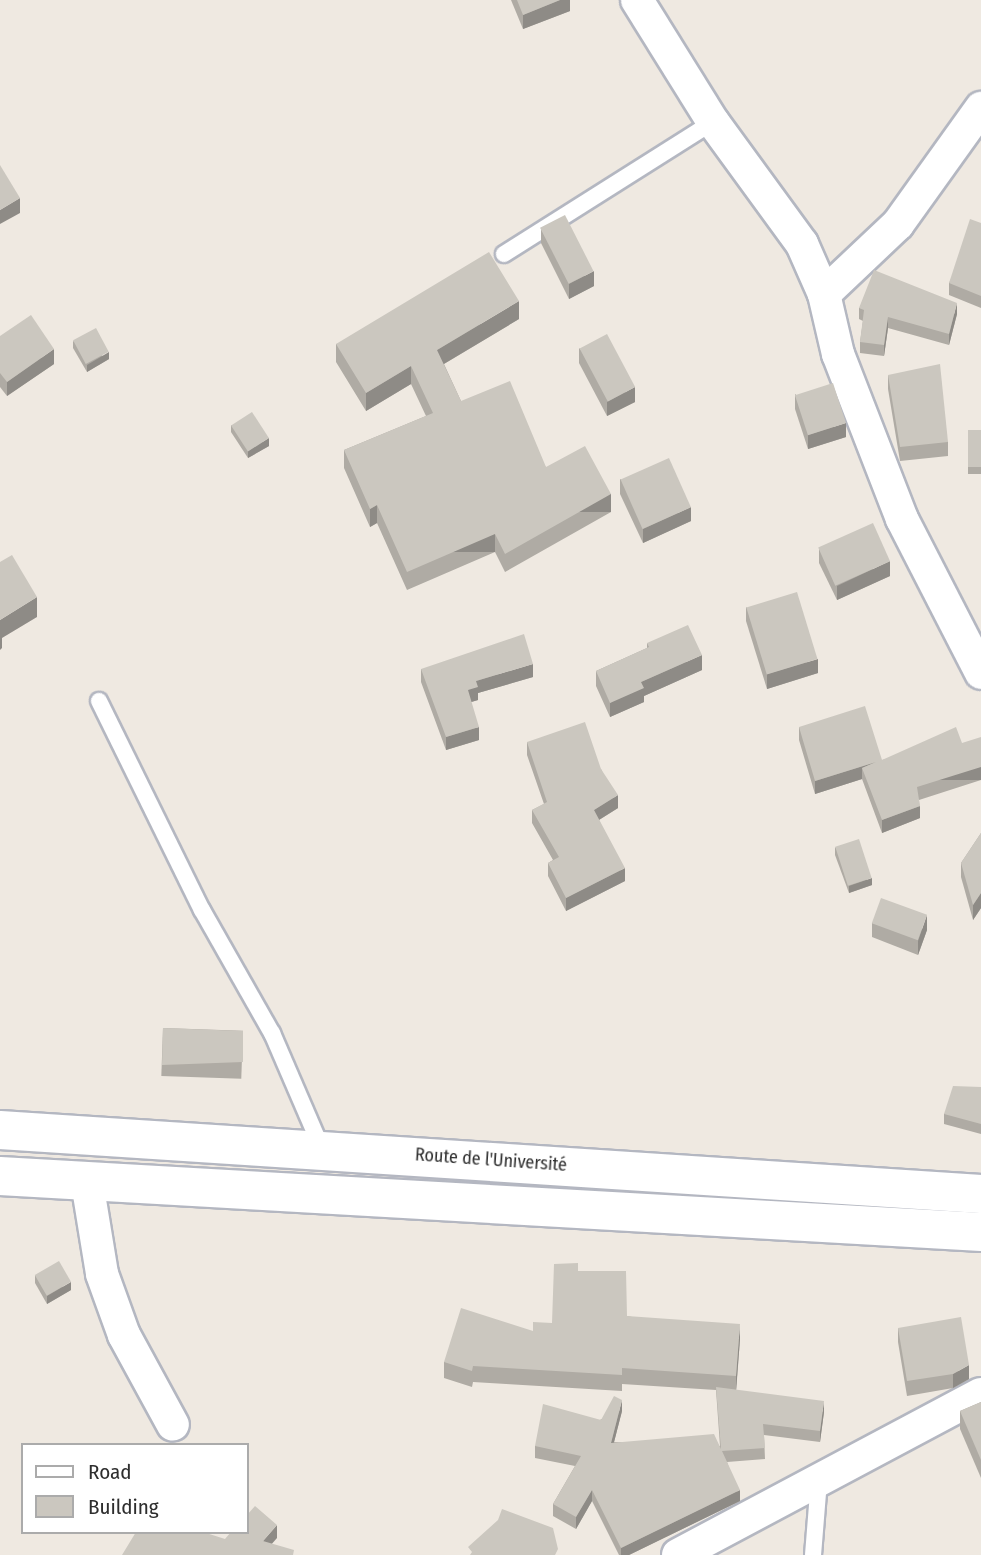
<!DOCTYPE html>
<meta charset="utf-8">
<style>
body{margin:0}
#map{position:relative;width:981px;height:1555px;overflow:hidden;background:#efe9e1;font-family:"Fira Sans Condensed",sans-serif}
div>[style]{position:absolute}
.roads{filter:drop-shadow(2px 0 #b4b7c1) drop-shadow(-2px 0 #b4b7c1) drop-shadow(0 2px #b4b7c1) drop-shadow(0 -2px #b4b7c1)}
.service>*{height:16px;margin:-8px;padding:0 8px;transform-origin:8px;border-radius:8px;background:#fff}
.minor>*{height:32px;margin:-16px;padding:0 16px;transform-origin:16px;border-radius:16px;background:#fff}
.secondary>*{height:38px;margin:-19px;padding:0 19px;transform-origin:19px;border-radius:19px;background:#fff}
.wall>*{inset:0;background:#afaba4;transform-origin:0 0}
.shaded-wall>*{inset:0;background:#8e8b86;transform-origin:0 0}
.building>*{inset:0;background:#cbc7bf;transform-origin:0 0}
span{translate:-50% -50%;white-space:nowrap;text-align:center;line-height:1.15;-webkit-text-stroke:5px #fff;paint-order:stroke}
.street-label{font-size:18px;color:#2e2e2e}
.legend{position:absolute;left:21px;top:1443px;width:228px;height:91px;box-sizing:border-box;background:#fff;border:2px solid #ababab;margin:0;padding:9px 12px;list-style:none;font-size:21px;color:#2e2e2e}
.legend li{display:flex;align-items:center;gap:14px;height:35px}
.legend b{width:35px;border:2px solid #ababab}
</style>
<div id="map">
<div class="roads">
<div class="service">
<i style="left:504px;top:254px;width:247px;rotate:-32.3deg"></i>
<i style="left:99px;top:701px;width:233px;rotate:63.8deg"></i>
<i style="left:202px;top:910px;width:142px;rotate:60.4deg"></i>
<i style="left:272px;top:1033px;width:126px;rotate:66.7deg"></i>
<i style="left:813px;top:1555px;width:75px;rotate:-85.4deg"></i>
</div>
<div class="minor">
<i style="left:637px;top:0;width:144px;rotate:58.1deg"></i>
<i style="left:713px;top:122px;width:151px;rotate:53.9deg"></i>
<i style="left:802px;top:244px;width:55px;rotate:66.3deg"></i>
<i style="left:824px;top:294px;width:62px;rotate:76.9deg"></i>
<i style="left:838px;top:354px;width:177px;rotate:68.8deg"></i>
<i style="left:902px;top:519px;width:173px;rotate:62.8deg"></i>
<i style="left:824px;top:294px;width:102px;rotate:-43.4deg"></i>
<i style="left:898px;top:224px;width:143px;rotate:-54.4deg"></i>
<i style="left:87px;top:1182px;width:93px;rotate:80.7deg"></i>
<i style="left:102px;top:1274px;width:65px;rotate:70.2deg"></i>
<i style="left:124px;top:1335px;width:102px;rotate:61.4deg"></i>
<i style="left:678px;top:1555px;width:343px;rotate:-28deg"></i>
</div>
<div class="secondary">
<i style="left:0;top:1130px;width:983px;rotate:3.73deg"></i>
<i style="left:0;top:1176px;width:983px;rotate:3.27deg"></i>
</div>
</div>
<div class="wall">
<i style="clip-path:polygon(511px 0,570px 0,570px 11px,523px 29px)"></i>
<i style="clip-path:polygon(981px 223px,981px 308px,949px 295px,949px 283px)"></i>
<i style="clip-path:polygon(541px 229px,594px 286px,569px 299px,541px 243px)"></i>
<i style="clip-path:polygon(859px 308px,957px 314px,949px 345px,888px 328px,884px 356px,860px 353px,860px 342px,863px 321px,859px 319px)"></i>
<i style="clip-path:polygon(519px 319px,444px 364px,461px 401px,546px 467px,611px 512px,505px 572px,495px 552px,407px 590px,377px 523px,370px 527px,344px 468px,344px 450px,426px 416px,411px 384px,366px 411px,336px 362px,336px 344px)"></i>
<i style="clip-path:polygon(0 336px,54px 364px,7px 396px,0 387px)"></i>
<i style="clip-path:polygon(73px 341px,109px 359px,87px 372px,73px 348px)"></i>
<i style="clip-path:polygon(579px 348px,635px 402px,607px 416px,579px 363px)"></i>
<i style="clip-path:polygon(888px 375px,948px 442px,948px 456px,900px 461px,888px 389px)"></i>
<i style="clip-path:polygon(795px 394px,846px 437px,808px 449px,795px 409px)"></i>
<i style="clip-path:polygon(231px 425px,269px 446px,248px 458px,231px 432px)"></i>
<i style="left:968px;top:430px;width:13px;height:44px"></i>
<i style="clip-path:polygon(620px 479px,691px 521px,643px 543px,620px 494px)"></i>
<i style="clip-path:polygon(819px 549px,890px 576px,837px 600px,819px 563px)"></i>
<i style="clip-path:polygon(746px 607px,818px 673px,767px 689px,746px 621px)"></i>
<i style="clip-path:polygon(647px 643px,702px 670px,644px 696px,644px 702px,610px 717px,596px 686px,596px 671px,647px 648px)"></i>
<i style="clip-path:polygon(421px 669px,533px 677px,478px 693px,478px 700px,471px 702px,479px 740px,446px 750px,421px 682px)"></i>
<i style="clip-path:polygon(799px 727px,882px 760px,962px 743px,981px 780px,919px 800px,920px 818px,882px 833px,862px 779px,815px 794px,799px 740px)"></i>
<i style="clip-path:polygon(527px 742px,601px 769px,618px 808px,599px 820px,625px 881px,566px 911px,548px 876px,548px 863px,553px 860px,532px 823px,532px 810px,544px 804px,527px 755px)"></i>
<i style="clip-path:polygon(981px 833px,981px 908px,973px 920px,961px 877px,961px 863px)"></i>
<i style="clip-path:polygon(835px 847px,872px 885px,849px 893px,835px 855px)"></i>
<i style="clip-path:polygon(872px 923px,927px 930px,918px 955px,872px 937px)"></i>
<i style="left:163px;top:1028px;width:80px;height:48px;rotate:2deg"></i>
<i style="clip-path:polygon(981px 1087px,981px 1134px,944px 1124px,944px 1114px)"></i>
<i style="clip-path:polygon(578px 1271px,627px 1316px,740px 1339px,736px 1390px,824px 1412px,820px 1442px,764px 1435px,765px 1459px,727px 1462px,740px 1501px,629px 1555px,619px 1555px,592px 1501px,576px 1529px,553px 1516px,553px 1504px,575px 1466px,535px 1458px,535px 1446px,622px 1411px,614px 1442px,720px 1446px,716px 1390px,622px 1384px,622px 1391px,473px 1382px,472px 1387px,444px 1378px,444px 1362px,533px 1331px,552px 1323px)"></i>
<i style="clip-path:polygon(35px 1275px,71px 1290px,47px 1304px,35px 1283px)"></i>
<i style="clip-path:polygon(898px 1328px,969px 1379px,953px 1388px,907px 1396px,898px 1342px)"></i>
<i style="clip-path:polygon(981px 1402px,981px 1478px,960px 1429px,960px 1411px)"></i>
</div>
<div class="shaded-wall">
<i style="clip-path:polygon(560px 0,570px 0,570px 11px,523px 29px,523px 15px)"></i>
<i style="clip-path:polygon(20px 198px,20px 213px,0 224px,0 210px)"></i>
<i style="clip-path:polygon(594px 271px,594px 286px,569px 299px,569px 284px)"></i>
<i style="clip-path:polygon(519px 301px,519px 319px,437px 368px,437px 350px)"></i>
<i style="clip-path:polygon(957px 303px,957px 314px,949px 345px,949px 334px)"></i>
<i style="clip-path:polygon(888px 317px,888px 328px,884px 356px,884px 345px)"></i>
<i style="clip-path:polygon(54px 349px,54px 364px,7px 396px,7px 382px)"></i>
<i style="clip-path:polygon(109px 352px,109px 359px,87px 372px,87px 365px)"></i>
<i style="clip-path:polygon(411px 366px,411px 384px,366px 411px,366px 393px)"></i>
<i style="clip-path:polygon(635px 387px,635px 402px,607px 416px,607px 402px)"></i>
<i style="clip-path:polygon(846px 423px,846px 437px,808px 449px,808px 435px)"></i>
<i style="clip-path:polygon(269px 438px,269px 446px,248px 458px,248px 451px)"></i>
<i style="left:611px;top:494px;width:18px;height:122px;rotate:90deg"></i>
<i style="clip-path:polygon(377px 505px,377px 523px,370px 527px,370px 509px)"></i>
<i style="clip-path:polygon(691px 507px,691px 521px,643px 543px,643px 529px)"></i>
<i style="left:495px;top:534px;width:18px;height:96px;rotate:90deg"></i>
<i style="clip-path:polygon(890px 561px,890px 576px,837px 600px,837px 586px)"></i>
<i style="clip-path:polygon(37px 597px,37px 617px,2px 638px,2px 648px,0 650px,0 620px)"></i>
<i style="clip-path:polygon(702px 655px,702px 670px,644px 696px,644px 702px,610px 717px,610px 703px,641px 682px)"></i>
<i style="clip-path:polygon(818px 659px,818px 673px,767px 689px,767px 674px)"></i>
<i style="clip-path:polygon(533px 664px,533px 677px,478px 693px,478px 700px,468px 703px,468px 690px,476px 681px)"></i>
<i style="clip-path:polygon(479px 727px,479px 740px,446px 750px,446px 737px)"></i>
<i style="clip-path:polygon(876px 762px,862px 768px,862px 779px,815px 794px,815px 781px)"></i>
<i style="left:981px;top:767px;width:13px;height:67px;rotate:90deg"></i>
<i style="clip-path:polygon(618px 795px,618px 808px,594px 823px,594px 810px)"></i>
<i style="clip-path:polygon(920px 806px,920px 818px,882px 833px,882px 820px)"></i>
<i style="clip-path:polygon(625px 868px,625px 881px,566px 911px,566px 898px)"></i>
<i style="clip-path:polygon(872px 878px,872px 885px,849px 893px,849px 886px)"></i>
<i style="clip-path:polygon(981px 893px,981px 908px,973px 920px,973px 905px)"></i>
<i style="clip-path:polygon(927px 915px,927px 930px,918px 955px,918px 941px)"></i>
<i style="clip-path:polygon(71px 1282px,71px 1290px,47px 1304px,47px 1296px)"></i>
<i style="clip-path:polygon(740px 1324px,740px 1339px,736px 1392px,736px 1376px)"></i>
<i style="clip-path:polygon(969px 1365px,969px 1379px,953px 1388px,953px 1374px)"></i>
<i style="clip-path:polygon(622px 1400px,622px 1411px,611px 1454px,611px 1443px)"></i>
<i style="clip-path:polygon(824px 1401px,824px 1412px,820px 1442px,820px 1431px)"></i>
<i style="clip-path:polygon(592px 1490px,592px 1501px,576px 1529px,576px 1517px)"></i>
<i style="clip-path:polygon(740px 1490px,740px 1501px,629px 1555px,621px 1555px,621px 1548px)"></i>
<i style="clip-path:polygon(277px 1525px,277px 1538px,263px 1554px,263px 1541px)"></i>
</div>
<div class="building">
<i style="clip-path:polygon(517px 0,560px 0,523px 15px)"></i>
<i style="clip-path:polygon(0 165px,20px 198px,0 210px)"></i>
<i style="left:565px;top:215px;width:63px;height:28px;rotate:63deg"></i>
<i style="clip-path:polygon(970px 219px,981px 223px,981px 296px,949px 283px)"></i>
<i style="clip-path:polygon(489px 252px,519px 301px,437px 350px,461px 401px,510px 381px,546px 467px,585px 446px,611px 494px,505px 554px,495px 534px,407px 572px,377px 505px,370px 509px,344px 450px,433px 413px,411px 366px,366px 393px,336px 344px)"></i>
<i style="clip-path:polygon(874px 270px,957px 303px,949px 334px,888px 317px,884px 345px,860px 342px,864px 310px,859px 308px)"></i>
<i style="clip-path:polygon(31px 315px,54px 349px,7px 382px,0 373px,0 336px)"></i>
<i style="left:96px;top:328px;width:27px;height:26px;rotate:62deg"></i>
<i style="left:607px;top:334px;width:60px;height:31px;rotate:62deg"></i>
<i style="clip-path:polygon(940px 364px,948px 442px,900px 447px,888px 375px)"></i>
<i style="left:833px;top:383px;width:42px;height:40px;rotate:72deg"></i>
<i style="left:252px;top:412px;width:31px;height:25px;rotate:57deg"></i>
<i style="left:968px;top:430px;width:13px;height:37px"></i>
<i style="left:669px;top:458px;width:54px;height:53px;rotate:66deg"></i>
<i style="left:873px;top:523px;width:42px;height:60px;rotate:66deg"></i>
<i style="clip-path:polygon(12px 555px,37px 597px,0 620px,0 562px)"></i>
<i style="left:797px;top:592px;width:70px;height:53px;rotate:73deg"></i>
<i style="clip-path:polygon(688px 625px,702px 655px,641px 682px,644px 688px,610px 703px,596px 671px,649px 647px,647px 643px)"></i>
<i style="clip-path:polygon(524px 634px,533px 664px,476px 681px,478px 687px,468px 690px,479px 727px,446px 737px,421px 669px)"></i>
<i style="clip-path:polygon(865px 706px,882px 760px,956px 727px,962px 743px,981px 737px,981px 767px,917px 787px,920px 806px,882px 820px,862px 768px,876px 762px,815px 781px,799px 727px)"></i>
<i style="clip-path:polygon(585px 722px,601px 769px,618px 795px,594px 810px,625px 868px,566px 898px,548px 863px,559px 857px,532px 810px,547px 802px,527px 742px)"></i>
<i style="clip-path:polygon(981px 833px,981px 893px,973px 905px,961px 863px)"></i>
<i style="left:859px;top:839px;width:41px;height:25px;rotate:72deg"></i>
<i style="left:881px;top:898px;width:49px;height:27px;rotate:20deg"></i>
<i style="clip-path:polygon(163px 1028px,243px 1031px,243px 1062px,162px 1065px)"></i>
<i style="clip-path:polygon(953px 1086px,981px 1087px,981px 1124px,944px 1114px)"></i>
<i style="left:59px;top:1261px;width:24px;height:28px;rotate:60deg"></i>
<i style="clip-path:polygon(578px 1263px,578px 1271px,626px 1271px,627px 1316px,740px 1324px,736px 1376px,622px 1368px,622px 1375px,473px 1366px,472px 1371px,444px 1362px,461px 1308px,533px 1331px,533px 1322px,552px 1323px,554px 1264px)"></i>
<i style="clip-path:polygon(961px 1317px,969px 1365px,953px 1374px,907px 1381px,898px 1328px)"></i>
<i style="clip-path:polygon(716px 1387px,824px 1401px,820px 1431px,763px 1424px,765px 1448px,722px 1451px,740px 1490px,621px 1548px,592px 1490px,576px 1517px,553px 1504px,581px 1456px,535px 1446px,543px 1404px,601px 1420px,614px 1396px,622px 1400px,611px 1443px,714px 1434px,721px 1449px)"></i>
<i style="clip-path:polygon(981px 1402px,981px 1460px,960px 1411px)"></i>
<i style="clip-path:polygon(255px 1506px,277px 1525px,263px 1541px,294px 1550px,293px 1555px,122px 1555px,136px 1532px,203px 1532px,225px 1539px,231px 1532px,247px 1532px,247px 1515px)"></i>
<i style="clip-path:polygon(502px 1509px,553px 1528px,558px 1549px,555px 1555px,470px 1555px,472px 1552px,468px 1547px,498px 1520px)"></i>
</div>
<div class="street-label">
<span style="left:491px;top:1160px;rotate:4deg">Route de l'Université</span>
</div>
<ul class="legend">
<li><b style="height:9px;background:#fff"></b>Road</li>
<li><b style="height:19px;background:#cbc7bf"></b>Building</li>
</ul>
</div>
